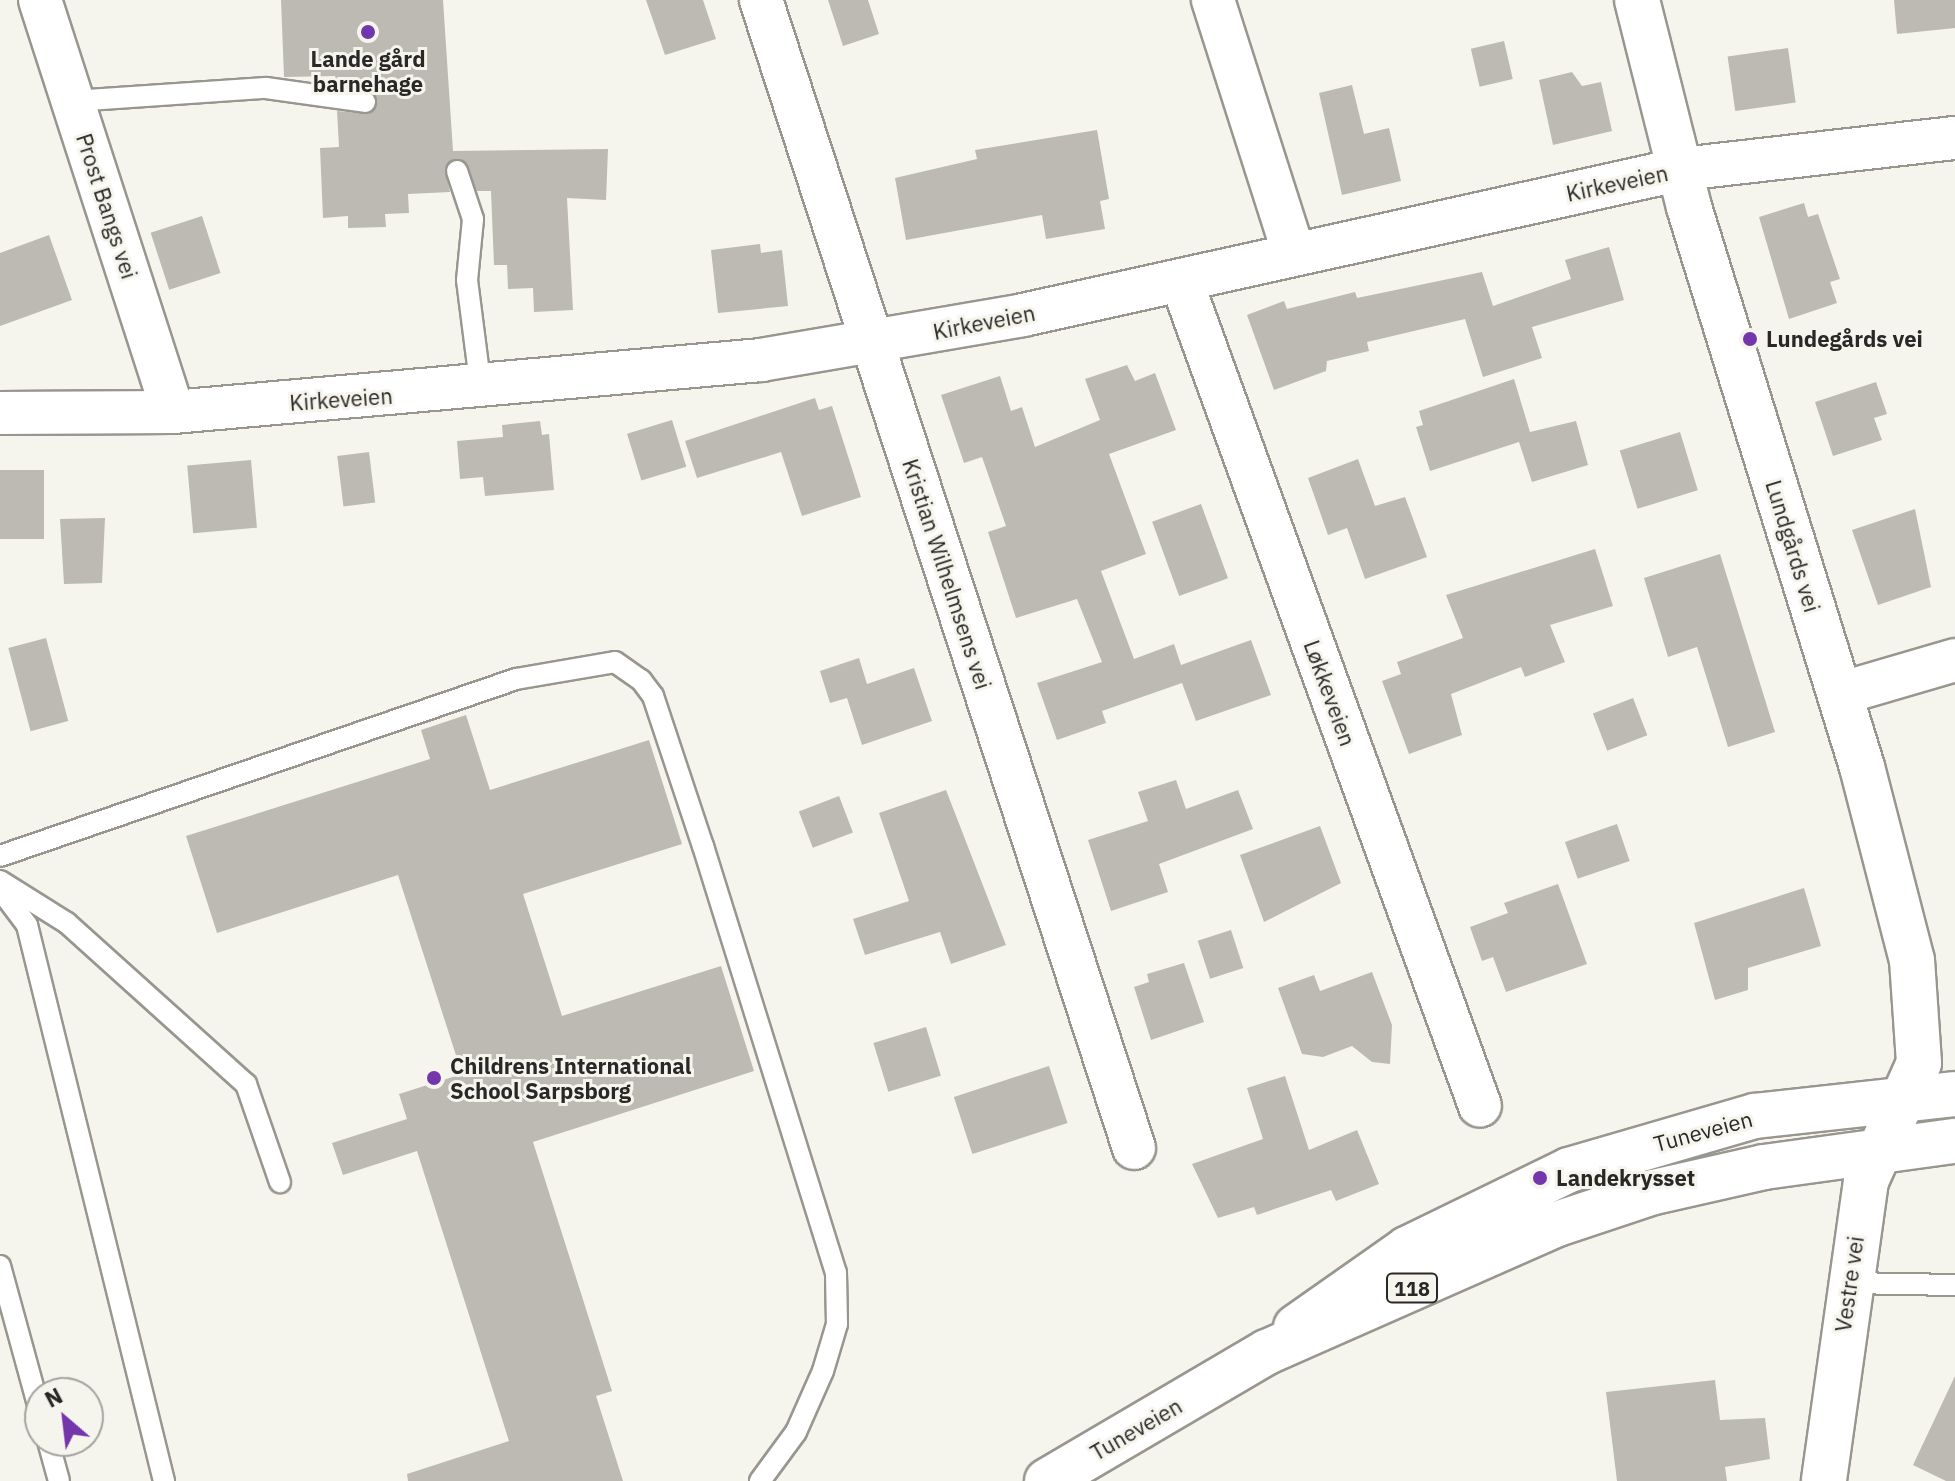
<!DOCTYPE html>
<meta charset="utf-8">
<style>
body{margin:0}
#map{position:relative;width:1955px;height:1481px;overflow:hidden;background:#f6f5ed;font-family:"IBM Plex Sans",sans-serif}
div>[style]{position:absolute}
.building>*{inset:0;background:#bcbab3;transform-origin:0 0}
.roads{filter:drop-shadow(2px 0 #98968f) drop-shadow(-2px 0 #98968f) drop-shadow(0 2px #98968f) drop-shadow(0 -2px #98968f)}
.lane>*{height:20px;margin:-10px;padding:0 10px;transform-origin:10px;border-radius:10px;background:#fff}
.street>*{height:42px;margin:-21px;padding:0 21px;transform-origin:21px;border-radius:21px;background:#fff}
.secondary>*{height:44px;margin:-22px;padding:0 22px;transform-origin:22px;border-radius:22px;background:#fff}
.primary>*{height:44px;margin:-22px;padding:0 22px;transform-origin:22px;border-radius:22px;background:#fff}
.dots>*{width:22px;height:22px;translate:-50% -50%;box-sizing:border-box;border:4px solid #f6f5ed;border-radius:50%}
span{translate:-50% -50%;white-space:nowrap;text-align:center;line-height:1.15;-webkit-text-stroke:6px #f6f5ed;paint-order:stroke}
.shield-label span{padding:2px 6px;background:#f6f5ed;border:2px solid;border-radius:6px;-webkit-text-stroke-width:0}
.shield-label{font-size:20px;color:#292826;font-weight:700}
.poi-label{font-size:22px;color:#292826;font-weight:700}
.left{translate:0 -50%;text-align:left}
.street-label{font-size:22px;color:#292826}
.north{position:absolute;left:24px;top:1377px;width:80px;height:80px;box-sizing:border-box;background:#f6f5ed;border:2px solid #a4a39d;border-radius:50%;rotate:332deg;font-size:22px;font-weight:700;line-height:32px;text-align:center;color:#292826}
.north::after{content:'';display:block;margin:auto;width:28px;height:36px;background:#7436ab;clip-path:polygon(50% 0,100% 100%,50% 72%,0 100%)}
</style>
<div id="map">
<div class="building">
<i style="clip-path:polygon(281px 0,443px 0,453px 151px,608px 149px,606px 200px,567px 198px,573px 310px,534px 312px,533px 288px,508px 289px,507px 265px,494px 265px,491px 191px,477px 191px,460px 159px,445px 168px,450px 192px,408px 194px,409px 213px,385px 214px,386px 227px,348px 228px,348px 216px,323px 218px,320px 148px,339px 147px,337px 111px,369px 114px,377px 98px,336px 85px,335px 76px,284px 77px)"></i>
<i style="clip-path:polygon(646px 0,703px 0,716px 39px,665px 55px)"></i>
<i style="clip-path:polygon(828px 0,868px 0,879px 34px,843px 46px)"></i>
<i style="clip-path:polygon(1894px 0,1955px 0,1955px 28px,1897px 34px)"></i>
<i style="left:1504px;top:41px;width:39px;height:34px;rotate:77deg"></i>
<i style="left:1788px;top:48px;width:55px;height:61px;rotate:82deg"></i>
<i style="clip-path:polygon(1572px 72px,1582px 86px,1601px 82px,1612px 131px,1553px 145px,1539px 80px)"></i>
<i style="clip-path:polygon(1352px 85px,1364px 134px,1389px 128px,1401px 181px,1342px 195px,1319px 93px)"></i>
<i style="clip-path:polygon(1097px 130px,1109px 199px,1100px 201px,1105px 229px,1046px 239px,1042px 215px,906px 240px,895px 178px,977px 159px,975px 150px)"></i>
<i style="clip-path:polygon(1804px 203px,1808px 217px,1818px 214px,1840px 279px,1830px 282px,1837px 303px,1789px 319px,1759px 217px)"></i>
<i style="left:202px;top:216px;width:60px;height:54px;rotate:72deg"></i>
<i style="clip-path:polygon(49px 235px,72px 300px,0 326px,0 253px)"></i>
<i style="clip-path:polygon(760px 244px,761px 253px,782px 250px,788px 306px,718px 313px,711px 250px)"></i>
<i style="clip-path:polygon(1609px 247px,1624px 300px,1532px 327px,1542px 358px,1483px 377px,1465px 319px,1367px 342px,1369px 351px,1327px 361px,1326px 371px,1274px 390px,1247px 315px,1284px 301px,1287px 309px,1355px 292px,1357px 298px,1482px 272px,1493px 306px,1571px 279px,1565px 260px)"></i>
<i style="clip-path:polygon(1127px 365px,1135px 381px,1155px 373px,1176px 430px,1109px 454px,1146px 554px,1101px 571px,1134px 659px,1174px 644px,1181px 665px,1251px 640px,1271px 695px,1196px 721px,1182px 683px,1102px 711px,1106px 723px,1057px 740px,1037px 683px,1102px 662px,1077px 599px,1016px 618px,988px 532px,1006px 526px,982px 457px,964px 463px,941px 395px,1000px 376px,1011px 411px,1022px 407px,1035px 447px,1100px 420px,1085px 379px)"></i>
<i style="clip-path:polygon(1514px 379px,1530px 432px,1576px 421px,1588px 465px,1532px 482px,1519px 442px,1430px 471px,1416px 427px,1423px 425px,1419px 411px)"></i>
<i style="clip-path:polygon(1876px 382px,1887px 414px,1874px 418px,1882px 440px,1833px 456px,1815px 402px)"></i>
<i style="clip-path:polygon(815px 398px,819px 410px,832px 406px,861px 497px,802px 516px,781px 452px,697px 478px,685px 441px)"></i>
<i style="left:672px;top:420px;width:49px;height:47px;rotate:73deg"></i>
<i style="clip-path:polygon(540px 421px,542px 435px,549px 434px,554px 490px,485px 496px,483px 477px,460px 479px,457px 441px,503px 437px,502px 425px)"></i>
<i style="left:1680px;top:432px;width:61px;height:63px;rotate:73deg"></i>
<i style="left:369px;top:452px;width:51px;height:32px;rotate:83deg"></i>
<i style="clip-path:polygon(1358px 459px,1375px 506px,1405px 497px,1427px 557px,1365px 579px,1347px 528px,1328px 535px,1308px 478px)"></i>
<i style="left:251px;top:460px;width:68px;height:64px;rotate:85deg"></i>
<i style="left:0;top:470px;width:44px;height:69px"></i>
<i style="left:1201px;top:504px;width:79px;height:52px;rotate:70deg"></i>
<i style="clip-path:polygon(1915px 509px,1931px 587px,1878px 605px,1852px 530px)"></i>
<i style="clip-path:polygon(105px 518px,102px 583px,64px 584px,60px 519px)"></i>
<i style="clip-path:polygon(1595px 549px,1613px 606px,1550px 625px,1565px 662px,1525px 677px,1521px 667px,1451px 694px,1462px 735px,1409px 754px,1382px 681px,1401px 674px,1397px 662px,1463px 638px,1446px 595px)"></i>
<i style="clip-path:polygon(1720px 554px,1775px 732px,1728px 747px,1697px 647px,1668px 657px,1644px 578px)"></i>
<i style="left:46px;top:638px;width:86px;height:39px;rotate:75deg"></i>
<i style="clip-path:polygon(859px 658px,867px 684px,914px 668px,932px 721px,862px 745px,847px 698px,830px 703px,820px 671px)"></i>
<i style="left:1633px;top:698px;width:40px;height:43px;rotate:69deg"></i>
<i style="clip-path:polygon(466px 715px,490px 790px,649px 740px,682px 844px,523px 894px,562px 1016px,721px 966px,754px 1071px,533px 1142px,612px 1391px,596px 1396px,623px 1481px,408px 1481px,407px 1474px,509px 1441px,417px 1151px,343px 1175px,332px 1143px,407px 1119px,399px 1094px,462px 1074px,398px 875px,217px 933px,186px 836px,430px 759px,421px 730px)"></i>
<i style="clip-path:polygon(1176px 780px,1186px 809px,1238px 790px,1253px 829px,1159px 864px,1168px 892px,1111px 911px,1088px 840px,1148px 821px,1138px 792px)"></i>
<i style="clip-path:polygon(946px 790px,1006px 945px,951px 964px,940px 932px,865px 955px,853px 919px,909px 901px,879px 813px)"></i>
<i style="left:839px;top:796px;width:39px;height:43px;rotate:69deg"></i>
<i style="left:1617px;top:824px;width:39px;height:55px;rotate:71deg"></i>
<i style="clip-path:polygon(1320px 826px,1341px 883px,1264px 922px,1240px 855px)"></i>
<i style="clip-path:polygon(1558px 884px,1587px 964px,1506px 992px,1493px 957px,1482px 961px,1470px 927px,1508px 913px,1504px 903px)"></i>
<i style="clip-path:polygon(1804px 888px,1821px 946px,1748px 968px,1748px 990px,1715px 1000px,1694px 923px)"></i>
<i style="left:1231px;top:930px;width:40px;height:35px;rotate:72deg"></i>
<i style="clip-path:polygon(1184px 963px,1204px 1022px,1151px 1040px,1134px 987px,1149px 982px,1147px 974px)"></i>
<i style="clip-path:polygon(1372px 972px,1392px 1025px,1390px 1064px,1372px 1062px,1352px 1046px,1323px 1057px,1302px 1054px,1278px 988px,1314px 975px,1320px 991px)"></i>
<i style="left:926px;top:1027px;width:51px;height:55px;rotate:73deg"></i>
<i style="left:1049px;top:1066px;width:60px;height:100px;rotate:72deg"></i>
<i style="clip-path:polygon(1285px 1076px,1309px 1150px,1357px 1130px,1379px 1184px,1336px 1201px,1331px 1190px,1257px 1215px,1254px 1207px,1218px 1218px,1192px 1164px,1263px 1139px,1247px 1088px)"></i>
<i style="clip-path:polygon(1955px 1376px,1955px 1481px,1946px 1481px,1913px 1465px)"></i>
<i style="clip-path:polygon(1715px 1380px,1720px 1420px,1765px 1418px,1770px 1459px,1725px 1467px,1727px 1481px,1617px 1481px,1606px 1392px)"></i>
</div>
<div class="roads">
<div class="lane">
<i style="left:73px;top:101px;width:193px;rotate:-3.9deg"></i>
<i style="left:266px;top:88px;width:100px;rotate:8deg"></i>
<i style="left:457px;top:171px;width:51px;rotate:71.6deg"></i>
<i style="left:473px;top:219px;width:61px;rotate:95.6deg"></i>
<i style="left:467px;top:280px;width:110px;rotate:82.7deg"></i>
<i style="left:0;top:856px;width:546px;rotate:-18.93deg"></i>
<i style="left:516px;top:679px;width:100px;rotate:-9.7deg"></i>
<i style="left:615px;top:662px;width:32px;rotate:35deg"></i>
<i style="left:641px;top:680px;width:20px;rotate:53deg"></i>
<i style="left:653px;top:696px;width:158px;rotate:71.6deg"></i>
<i style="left:703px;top:846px;width:447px;rotate:72.7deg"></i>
<i style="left:836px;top:1273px;width:51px;rotate:88.9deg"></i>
<i style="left:837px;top:1324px;width:49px;rotate:106.6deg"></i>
<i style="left:823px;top:1371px;width:67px;rotate:113.9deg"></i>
<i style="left:796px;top:1432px;width:61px;rotate:126.3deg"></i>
<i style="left:0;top:881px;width:79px;rotate:32.1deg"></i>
<i style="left:67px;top:923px;width:241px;rotate:42deg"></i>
<i style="left:246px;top:1084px;width:104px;rotate:70.9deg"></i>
<i style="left:0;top:889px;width:45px;rotate:53.1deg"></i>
<i style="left:27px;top:925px;width:573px;rotate:76.16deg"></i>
<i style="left:0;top:1266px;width:151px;rotate:74.7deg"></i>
<i style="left:1850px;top:1283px;width:105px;rotate:1.1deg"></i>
<i style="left:48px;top:1441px;width:41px;rotate:74.6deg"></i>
</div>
<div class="street">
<i style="left:40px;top:0;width:433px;rotate:72.1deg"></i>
<i style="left:761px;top:0;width:1207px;rotate:72deg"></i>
<i style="left:1213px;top:0;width:263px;rotate:72.3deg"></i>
<i style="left:1181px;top:280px;width:878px;rotate:70.1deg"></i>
<i style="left:0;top:413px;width:173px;rotate:-0.3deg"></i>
<i style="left:173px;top:412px;width:590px;rotate:-5.05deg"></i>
<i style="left:761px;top:360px;width:266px;rotate:-9.7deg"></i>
<i style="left:1023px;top:315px;width:675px;rotate:-12.49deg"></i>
<i style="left:1682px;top:169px;width:275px;rotate:-6.5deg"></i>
<i style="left:1839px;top:694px;width:121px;rotate:-16.3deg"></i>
</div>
<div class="secondary">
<i style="left:1637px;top:0;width:213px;rotate:75.9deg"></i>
<i style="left:1689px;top:207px;width:586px;rotate:72.83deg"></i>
<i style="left:1862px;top:767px;width:199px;rotate:75.5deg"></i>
<i style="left:1912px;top:960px;width:103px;rotate:86.1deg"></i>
<i style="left:1919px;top:1063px;width:129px;rotate:114.2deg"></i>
<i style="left:1866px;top:1181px;width:303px;rotate:98deg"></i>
</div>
<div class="primary">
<i style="left:1296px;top:1327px;width:136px;rotate:-35.1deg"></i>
<i style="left:1407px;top:1249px;width:180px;rotate:-26deg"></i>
<i style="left:1569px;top:1170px;width:194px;rotate:-16.2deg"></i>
<i style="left:1755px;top:1116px;width:201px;rotate:-6.3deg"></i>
<i style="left:1047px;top:1481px;width:255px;rotate:-30.4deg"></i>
<i style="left:1267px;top:1352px;width:317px;rotate:-23.8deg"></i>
<i style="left:1557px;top:1224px;width:102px;rotate:-18.3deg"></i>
<i style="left:1654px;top:1192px;width:113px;rotate:-12.8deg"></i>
<i style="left:1764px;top:1167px;width:193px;rotate:-7.8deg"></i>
</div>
</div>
<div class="dots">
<i style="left:368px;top:32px;background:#7436ab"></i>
<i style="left:1750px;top:339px;background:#7436ab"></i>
<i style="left:434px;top:1078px;background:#7436ab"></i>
<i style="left:1540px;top:1178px;background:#7436ab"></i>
</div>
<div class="shield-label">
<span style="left:1412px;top:1288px">118</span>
</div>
<div class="poi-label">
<span style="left:368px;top:71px">Lande gård<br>barnehage</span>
<span class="left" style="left:1766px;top:339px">Lundegårds vei</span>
<span class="left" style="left:450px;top:1078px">Childrens International<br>School Sarpsborg</span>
<span class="left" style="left:1556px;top:1178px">Landekrysset</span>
</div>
<div class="street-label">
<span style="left:1617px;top:183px;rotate:-12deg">Kirkeveien</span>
<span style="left:107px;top:206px;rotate:72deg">Prost Bangs vei</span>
<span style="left:984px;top:322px;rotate:-11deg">Kirkeveien</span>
<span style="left:341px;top:399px;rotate:-4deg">Kirkeveien</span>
<span style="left:1793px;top:546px;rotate:73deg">Lundgårds vei</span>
<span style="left:947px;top:574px;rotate:72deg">Kristian Wilhelmsens vei</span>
<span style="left:1330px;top:693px;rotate:70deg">Løkkeveien</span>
<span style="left:1703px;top:1131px;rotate:-15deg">Tuneveien</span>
<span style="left:1849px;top:1284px;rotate:-82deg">Vestre vei</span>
<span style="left:1136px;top:1429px;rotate:-30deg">Tuneveien</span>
</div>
<div class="north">N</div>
</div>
